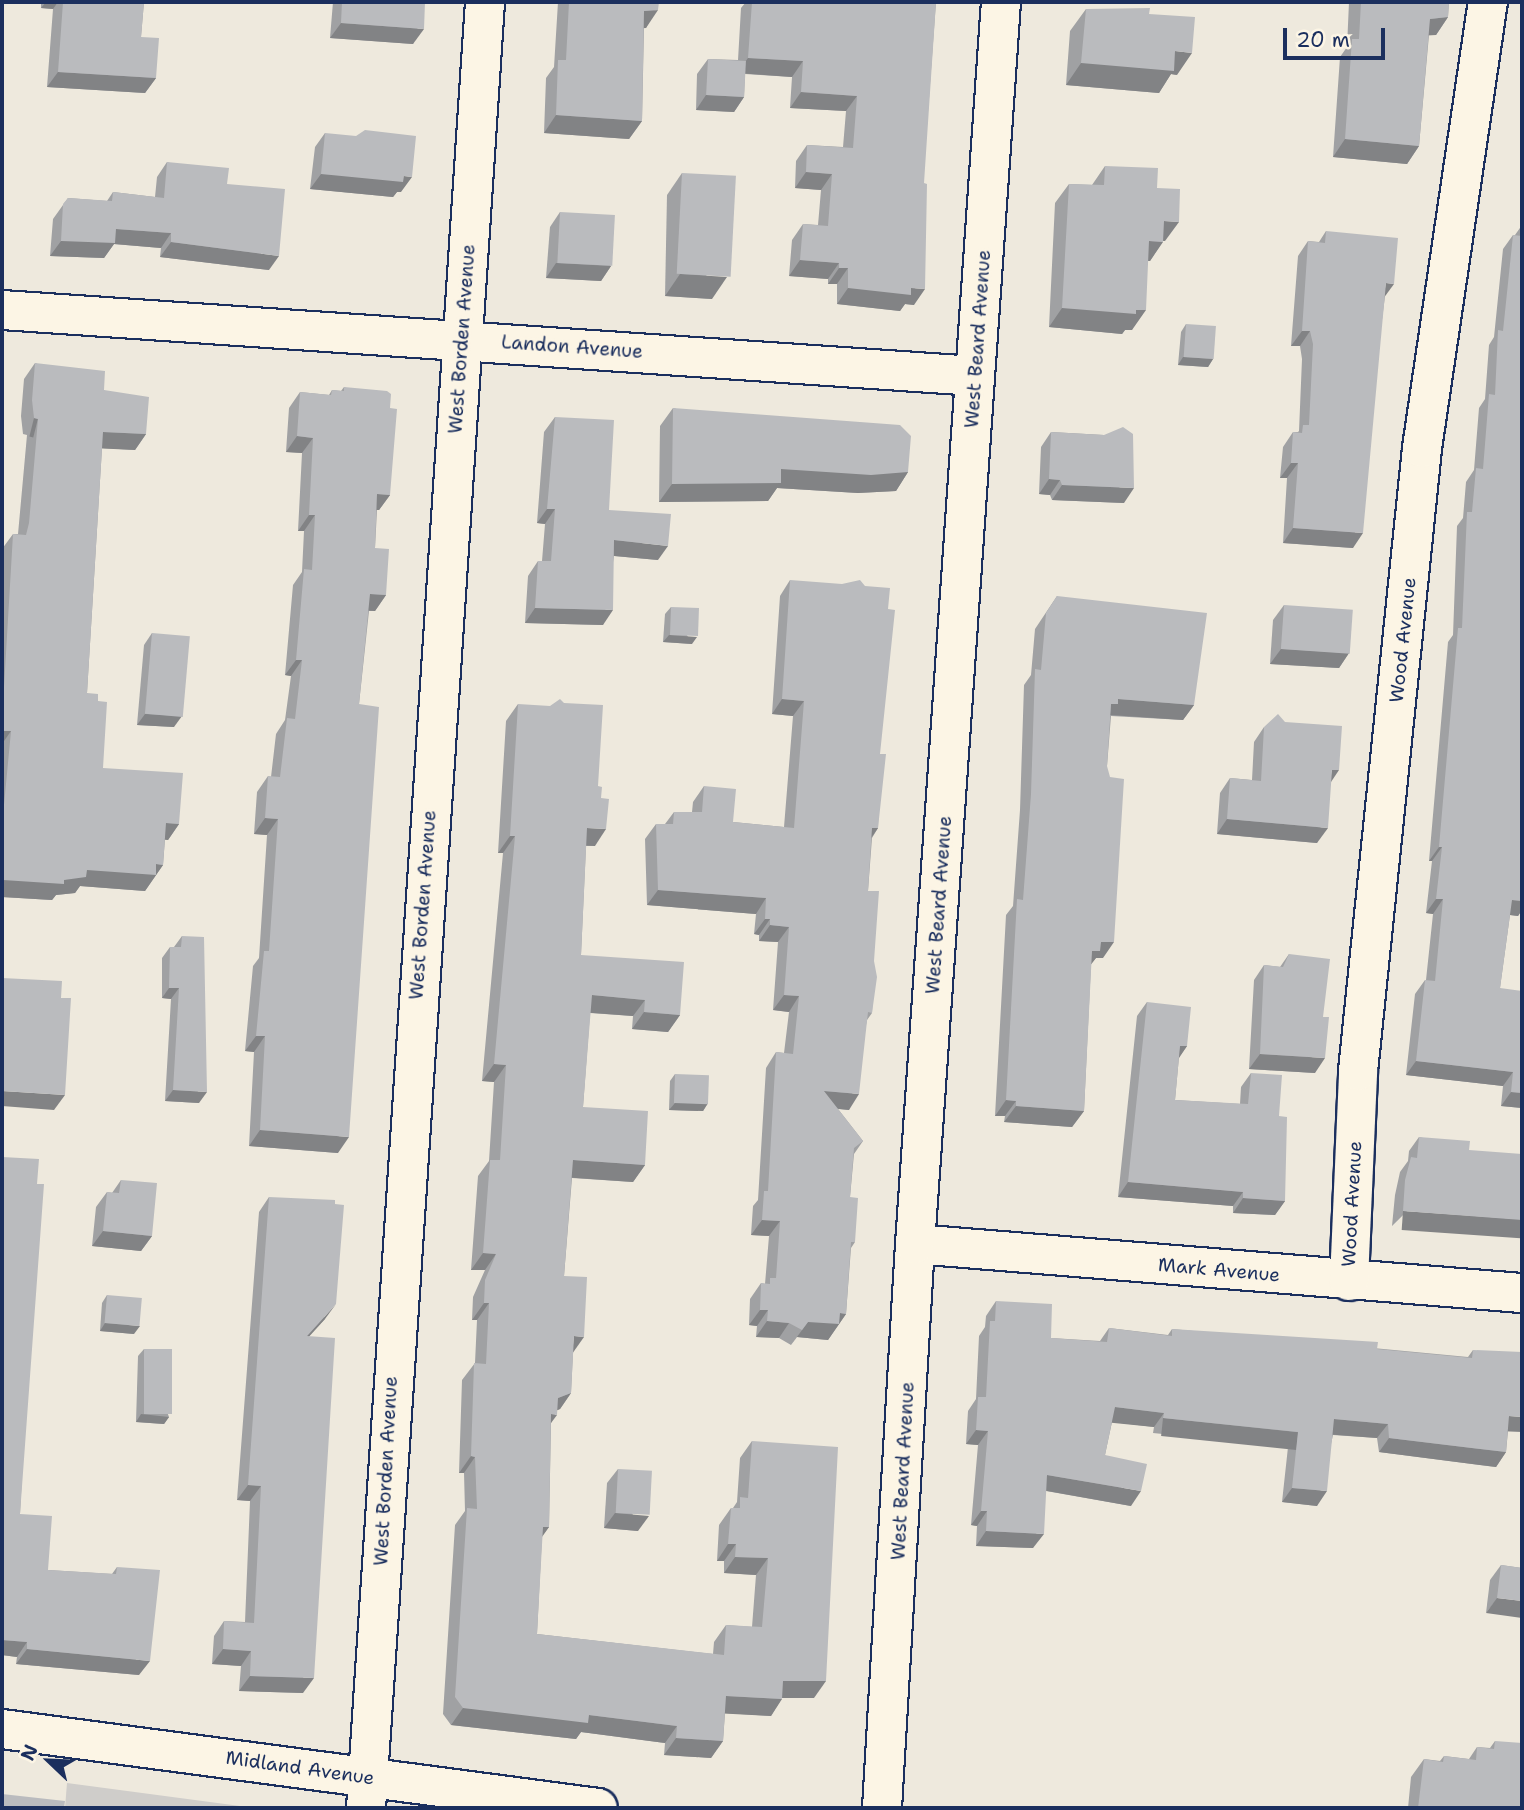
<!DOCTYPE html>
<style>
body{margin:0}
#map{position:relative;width:1524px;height:1810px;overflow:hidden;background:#eee9dd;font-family:"Shantell Sans",sans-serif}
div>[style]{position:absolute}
.green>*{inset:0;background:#cfcdca}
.roads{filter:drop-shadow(2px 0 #1b2f5e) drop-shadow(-2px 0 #1b2f5e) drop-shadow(0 2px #1b2f5e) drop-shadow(0 -2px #1b2f5e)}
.minor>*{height:38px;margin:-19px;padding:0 19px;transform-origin:19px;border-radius:19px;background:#fcf5e5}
.wall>*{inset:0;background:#a0a1a3}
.shaded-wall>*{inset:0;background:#828385;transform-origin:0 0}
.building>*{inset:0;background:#babbbe;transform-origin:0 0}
span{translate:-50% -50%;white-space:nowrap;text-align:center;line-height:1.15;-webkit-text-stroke:6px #fcf5e5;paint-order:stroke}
.street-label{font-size:19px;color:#1b2f5e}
.frame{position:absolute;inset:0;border:4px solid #1b2f5e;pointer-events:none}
.north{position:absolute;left:14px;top:1726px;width:70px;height:70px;-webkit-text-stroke:5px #fcf5e5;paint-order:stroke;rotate:293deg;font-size:19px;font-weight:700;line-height:28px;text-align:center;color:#1b2f5e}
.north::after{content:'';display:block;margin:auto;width:24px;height:32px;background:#1b2f5e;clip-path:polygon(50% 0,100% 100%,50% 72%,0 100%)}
.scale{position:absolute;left:1283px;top:28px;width:102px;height:32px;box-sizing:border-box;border:4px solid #1b2f5e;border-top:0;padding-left:9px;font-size:21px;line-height:24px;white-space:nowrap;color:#1b2f5e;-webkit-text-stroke:5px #fcf5e5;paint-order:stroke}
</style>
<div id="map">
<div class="green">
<i style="clip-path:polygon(67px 1783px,255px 1808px,65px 1808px)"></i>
</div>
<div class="roads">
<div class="minor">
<i style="left:2px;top:310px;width:975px;rotate:3.88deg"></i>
<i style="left:915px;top:1244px;width:609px;rotate:4.62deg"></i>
<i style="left:1349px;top:1281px;width:210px;rotate:-87.5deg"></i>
<i style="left:1358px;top:1071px;width:626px;rotate:-84.13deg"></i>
<i style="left:1422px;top:448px;width:451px;rotate:-81.6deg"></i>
<i style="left:2px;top:1729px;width:601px;rotate:7.55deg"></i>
<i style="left:366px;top:1808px;width:1810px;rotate:-86.23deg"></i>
<i style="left:882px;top:1808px;width:565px;rotate:-86.65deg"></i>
<i style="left:915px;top:1244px;width:1245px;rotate:-86.04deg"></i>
</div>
</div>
<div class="wall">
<i style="clip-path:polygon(41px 2px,144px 2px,141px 37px,156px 78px,145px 93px,47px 87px,53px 9px,41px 8px)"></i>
<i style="clip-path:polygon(333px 2px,425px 2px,413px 44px,330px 38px)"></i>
<i style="clip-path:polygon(558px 2px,659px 2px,646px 28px,644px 28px,642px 121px,629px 139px,544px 133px,546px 78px,554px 67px)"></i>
<i style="clip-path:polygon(746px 2px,936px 2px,914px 305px,905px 304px,900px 311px,837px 304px,837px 284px,828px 284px,828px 279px,789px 276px,792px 240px,803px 224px,818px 225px,821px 190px,795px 188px,796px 161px,807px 145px,843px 147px,846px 111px,790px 108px,792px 77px,745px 74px,744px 97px,734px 112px,696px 110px,697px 74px,708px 59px,738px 60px,741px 8px)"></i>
<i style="clip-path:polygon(1349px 2px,1449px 2px,1448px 17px,1436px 35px,1429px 35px,1419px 146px,1407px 164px,1333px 157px,1340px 57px,1347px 47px)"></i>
<i style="clip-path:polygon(1086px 9px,1177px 75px,1171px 74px,1159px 93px,1066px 85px,1070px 31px)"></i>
<i style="clip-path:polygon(325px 133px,401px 192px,397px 192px,393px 197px,310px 189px,315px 147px)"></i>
<i style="clip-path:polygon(167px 162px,227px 184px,269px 270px,160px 257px,161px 248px,114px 244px,104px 258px,50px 256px,53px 219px,68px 198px,107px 201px,113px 192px,155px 197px,157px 177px)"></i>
<i style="clip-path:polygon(1105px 166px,1157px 188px,1165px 241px,1163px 241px,1150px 261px,1148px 261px,1132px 330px,1125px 330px,1122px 334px,1049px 327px,1055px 203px,1069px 184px,1092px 185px)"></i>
<i style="clip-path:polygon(682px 173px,712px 299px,665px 296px,667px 195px)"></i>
<i style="clip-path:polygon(560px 212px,611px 266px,601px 281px,546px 278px,550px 227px)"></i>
<i style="clip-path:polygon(1522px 225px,1522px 910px,1518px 916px,1510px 915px,1500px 988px,1520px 1061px,1522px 1108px,1501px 1106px,1503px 1086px,1406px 1075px,1415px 994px,1425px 980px,1426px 980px,1433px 914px,1426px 913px,1432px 861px,1429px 861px,1448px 642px,1453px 635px,1457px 526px,1463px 518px,1466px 482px,1474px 470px,1479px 408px,1485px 399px,1489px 345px,1494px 337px,1503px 249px,1513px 235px,1515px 235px)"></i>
<i style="clip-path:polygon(1326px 231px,1385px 296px,1353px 548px,1283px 543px,1287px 478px,1280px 478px,1283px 447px,1293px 432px,1298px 432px,1299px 431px,1302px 359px,1300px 346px,1291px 346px,1298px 256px,1308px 241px,1319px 242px)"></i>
<i style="clip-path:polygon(1186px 324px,1213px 359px,1208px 367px,1178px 365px,1181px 332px)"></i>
<i style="clip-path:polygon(35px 363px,104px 390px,146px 434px,135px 450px,102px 448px,87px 693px,98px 701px,103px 768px,179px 824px,168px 840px,165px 839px,163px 865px,145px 891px,80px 886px,75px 893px,56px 895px,52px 900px,2px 897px,2px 549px,13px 534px,18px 534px,27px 435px,23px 434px,21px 416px,24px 379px)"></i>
<i style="clip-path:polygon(344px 387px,390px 408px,390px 495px,379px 510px,377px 510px,375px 548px,386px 595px,375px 611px,369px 611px,359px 704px,338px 1153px,249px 1146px,254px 1052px,245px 1051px,253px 966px,259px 958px,267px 835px,254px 834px,257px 792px,268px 776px,271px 777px,276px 734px,285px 720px,291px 676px,285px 675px,293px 585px,302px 572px,304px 531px,298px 531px,302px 453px,286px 452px,289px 408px,300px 392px,329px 395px,332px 390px,341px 391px)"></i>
<i style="clip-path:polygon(673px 408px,908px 472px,896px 491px,858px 493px,777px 488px,768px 501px,659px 502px,660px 426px)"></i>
<i style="clip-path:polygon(555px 417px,609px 510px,658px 560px,614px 556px,603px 625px,525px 623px,528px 576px,538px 561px,542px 561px,545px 524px,537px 523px,544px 432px)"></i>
<i style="clip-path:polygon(1051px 432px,1104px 435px,1124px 503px,1052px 500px,1050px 495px,1039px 494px,1041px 447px)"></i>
<i style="clip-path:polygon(790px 580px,880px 754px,878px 828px,872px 838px,868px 891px,874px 961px,872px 1013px,867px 1020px,849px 1110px,838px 1109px,863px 1141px,854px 1154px,850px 1197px,855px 1242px,851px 1248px,846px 1314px,828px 1340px,797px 1337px,791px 1345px,779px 1338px,756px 1337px,757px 1326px,749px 1325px,750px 1299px,761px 1283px,765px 1284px,769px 1236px,751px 1235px,753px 1206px,758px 1200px,766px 1068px,776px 1052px,784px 1053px,789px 1012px,773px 1010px,778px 942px,759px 941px,759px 935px,754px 934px,756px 914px,647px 905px,645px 839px,656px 824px,665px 824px,674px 812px,692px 812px,693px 802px,704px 786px,733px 822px,784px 827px,793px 716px,772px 714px,780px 596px)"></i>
<i style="clip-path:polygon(1057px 596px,1194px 705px,1183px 720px,1111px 716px,1107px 766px,1103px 958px,1096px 958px,1091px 964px,1084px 1111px,1072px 1127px,1004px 1122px,1005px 1116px,995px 1116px,1006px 915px,1013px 906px,1020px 810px,1024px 685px,1031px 675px,1035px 629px)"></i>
<i style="clip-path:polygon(1284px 605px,1349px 653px,1339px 668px,1270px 664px,1273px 620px)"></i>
<i style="clip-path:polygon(671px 607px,692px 644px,663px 642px,665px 614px)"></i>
<i style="clip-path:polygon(152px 633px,174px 727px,137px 725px,144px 645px)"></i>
<i style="clip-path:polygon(518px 704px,595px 846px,586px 846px,581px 955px,680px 1015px,668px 1032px,632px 1029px,633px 1016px,590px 1013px,583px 1107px,645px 1165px,633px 1182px,572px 1178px,564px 1276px,573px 1352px,571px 1393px,560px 1409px,557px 1410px,551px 1423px,549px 1527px,542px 1536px,537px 1634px,713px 1654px,714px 1642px,726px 1625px,752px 1627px,756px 1575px,724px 1573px,724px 1561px,717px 1561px,719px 1525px,731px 1508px,733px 1508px,737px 1502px,740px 1458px,752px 1441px,814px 1698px,782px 1698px,771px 1716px,725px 1713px,723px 1741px,711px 1758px,664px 1755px,665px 1743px,581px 1732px,576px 1739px,451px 1725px,443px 1714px,455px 1525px,465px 1511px,464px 1473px,459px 1473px,462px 1380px,475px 1363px,477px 1320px,472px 1320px,473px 1297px,485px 1270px,471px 1270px,478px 1176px,489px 1161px,494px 1082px,482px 1081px,503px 853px,498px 853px,506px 721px)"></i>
<i style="clip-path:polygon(1264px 727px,1331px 781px,1317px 843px,1217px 834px,1220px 793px,1230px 778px,1252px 780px,1254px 742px)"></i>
<i style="clip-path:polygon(182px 936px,199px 1103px,165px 1101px,171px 999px,162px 998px,162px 958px,170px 947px,174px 947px)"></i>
<i style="clip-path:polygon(1289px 954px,1315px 1073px,1249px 1069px,1254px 980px,1264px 965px,1280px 967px)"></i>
<i style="clip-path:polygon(1147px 1002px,1187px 1046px,1179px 1057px,1175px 1100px,1240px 1104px,1241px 1087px,1251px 1073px,1279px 1116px,1285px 1201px,1275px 1215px,1233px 1213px,1233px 1206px,1118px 1197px,1137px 1016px)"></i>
<i style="clip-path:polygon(675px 1074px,708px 1103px,703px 1111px,669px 1110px,670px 1081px)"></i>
<i style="clip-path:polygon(1419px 1137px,1469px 1150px,1392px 1226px,1395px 1195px,1400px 1172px,1408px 1161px,1409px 1151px)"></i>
<i style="clip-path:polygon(121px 1180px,152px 1236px,141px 1251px,92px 1246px,96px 1207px,107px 1192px,112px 1193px)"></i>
<i style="clip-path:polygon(37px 1184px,20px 1514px,48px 1570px,112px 1574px,117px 1567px,139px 1675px,16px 1664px,17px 1657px,2px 1655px)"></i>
<i style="clip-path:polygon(269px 1197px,325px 1319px,309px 1336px,303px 1693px,239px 1691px,241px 1666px,212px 1664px,214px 1636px,224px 1621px,245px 1622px,250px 1501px,237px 1500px,259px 1212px)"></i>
<i style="clip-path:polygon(107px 1295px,134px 1334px,100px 1331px,102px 1303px)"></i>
<i style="clip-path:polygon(996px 1301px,1051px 1338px,1100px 1341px,1109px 1328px,1168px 1335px,1172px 1329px,1468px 1357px,1473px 1350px,1508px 1431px,1506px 1452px,1496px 1467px,1379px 1452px,1377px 1438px,1333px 1435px,1317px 1506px,1282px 1502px,1288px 1447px,1153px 1433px,1154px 1427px,1112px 1422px,1105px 1455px,1131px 1506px,1046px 1491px,1033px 1548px,976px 1546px,977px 1526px,971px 1525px,978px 1445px,966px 1444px,968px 1411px,976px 1399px,979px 1336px,985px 1327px,986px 1316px)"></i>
<i style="clip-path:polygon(144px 1349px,169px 1417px,164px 1424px,136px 1422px,138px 1356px)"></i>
<i style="clip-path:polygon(618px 1469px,638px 1531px,604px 1528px,607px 1483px)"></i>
<i style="clip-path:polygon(1501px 1565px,1522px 1568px,1486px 1613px,1490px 1580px)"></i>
<i style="clip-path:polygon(1495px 1741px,1522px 1808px,1408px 1808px,1411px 1777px,1424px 1759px,1440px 1761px,1444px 1756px,1469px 1759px,1477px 1747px,1490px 1748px)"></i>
</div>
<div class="shaded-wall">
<i style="clip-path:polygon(46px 2px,58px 2px,53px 9px,41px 8px)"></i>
<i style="clip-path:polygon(658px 10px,646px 28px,631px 29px,644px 11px)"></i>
<i style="clip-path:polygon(1448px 17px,1436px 35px,1418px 36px,1430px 19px)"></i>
<i style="clip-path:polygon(341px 23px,424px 29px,413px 44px,330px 38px)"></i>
<i style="clip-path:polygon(1175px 51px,1192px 53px,1177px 75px,1171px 74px,1159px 93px,1066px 85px,1081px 63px)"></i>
<i style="clip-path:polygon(748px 58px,803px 61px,792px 77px,737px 73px)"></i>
<i style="clip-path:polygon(58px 72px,156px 78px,145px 93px,47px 87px)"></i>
<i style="clip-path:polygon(801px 92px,857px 96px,846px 111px,790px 108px)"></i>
<i style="clip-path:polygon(706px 95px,744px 97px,734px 112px,696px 110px)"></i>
<i style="clip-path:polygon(556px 115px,642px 121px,629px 139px,544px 133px)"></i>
<i style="clip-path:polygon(1345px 139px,1419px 146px,1407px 164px,1333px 157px)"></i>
<i style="clip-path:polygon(806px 172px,832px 174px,821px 190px,795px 188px)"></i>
<i style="clip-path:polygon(321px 174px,404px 176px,412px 177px,401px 192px,397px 192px,393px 197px,310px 189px)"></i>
<i style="clip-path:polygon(1164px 221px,1179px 222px,1165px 241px,1151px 240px)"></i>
<i style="clip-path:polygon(116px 229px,171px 233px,161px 248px,114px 244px,104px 258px,50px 256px,61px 241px)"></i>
<i style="clip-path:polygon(1149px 241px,1163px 242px,1150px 261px,1135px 261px)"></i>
<i style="clip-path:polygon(171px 242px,279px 256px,269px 270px,160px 257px)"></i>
<i style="clip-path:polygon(800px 260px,839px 263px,828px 279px,789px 276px)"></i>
<i style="clip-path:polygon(556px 263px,611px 266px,601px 281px,546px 278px)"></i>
<i style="clip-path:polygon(839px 268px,848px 268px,837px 284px,828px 284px)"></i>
<i style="clip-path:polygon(680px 274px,727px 277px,712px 299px,665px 296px)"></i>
<i style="clip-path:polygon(1386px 283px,1394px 284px,1383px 299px)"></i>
<i style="clip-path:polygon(848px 288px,911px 288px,925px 289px,914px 305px,905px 304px,900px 311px,837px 304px)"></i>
<i style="clip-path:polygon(1062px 308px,1136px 310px,1146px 310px,1132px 330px,1125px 330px,1122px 334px,1049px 327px)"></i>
<i style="clip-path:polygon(1302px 331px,1310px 331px,1300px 346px,1291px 346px)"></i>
<i style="clip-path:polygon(1183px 357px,1213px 359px,1208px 367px,1178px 365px)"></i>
<i style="left:34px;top:418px;width:4px;height:19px;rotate:14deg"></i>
<i style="clip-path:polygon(103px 432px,146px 434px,135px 450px,92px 448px)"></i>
<i style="clip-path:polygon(297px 436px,313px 438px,302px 453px,286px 452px)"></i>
<i style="clip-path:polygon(1291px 463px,1298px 463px,1287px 478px,1280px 478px)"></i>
<i style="clip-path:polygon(781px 469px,908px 472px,896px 491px,858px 493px,777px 488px,768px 501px,659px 502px,672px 484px)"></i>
<i style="clip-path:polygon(1049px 479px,1060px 480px,1050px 495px,1039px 494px)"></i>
<i style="clip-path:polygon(1062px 485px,1134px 488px,1124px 503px,1052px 500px)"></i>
<i style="clip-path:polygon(377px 494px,390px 495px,379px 510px,366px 510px)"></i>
<i style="clip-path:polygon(547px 509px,555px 509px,545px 524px,537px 523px)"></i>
<i style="clip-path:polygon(309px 515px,315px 515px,304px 531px,298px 531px)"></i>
<i style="clip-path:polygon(1293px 528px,1363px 533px,1353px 548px,1283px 543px)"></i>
<i style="clip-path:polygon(614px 540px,668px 546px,658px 560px,604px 555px)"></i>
<i style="clip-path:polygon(370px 594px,386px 595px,375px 611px,359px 610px)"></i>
<i style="clip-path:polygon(535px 608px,613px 610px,603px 625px,525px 623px)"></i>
<i style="clip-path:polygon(669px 635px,697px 637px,692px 644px,663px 642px)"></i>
<i style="clip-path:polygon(1281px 649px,1349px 653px,1339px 668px,1270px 664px)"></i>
<i style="clip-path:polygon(296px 660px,302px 660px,291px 676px,285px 675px)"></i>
<i style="clip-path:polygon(782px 699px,804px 701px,793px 716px,772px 714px)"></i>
<i style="clip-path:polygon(1118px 699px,1194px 705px,1183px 720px,1110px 715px,1111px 704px)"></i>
<i style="clip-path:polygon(145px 714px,182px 716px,174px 727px,137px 725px)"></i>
<i style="clip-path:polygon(2px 731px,11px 731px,2px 744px)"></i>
<i style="clip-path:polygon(1332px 770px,1339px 770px,1329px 785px)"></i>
<i style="clip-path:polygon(265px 818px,278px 819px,267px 835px,254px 834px)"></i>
<i style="clip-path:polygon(1227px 819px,1328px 828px,1317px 843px,1217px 834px)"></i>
<i style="clip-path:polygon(166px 823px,179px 824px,168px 840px,155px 839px)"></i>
<i style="clip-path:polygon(587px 828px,606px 829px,595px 846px,575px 845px)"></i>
<i style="clip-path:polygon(872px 828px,878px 828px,867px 844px)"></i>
<i style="clip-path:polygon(510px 836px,515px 836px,503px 853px,498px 853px)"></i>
<i style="clip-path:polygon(1439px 847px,1442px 847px,1432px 861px,1429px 861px)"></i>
<i style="clip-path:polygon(156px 864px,163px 865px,145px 891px,80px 886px,75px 893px,56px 895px,52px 900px,2px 897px,3px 880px,64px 880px,87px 870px)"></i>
<i style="clip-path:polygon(658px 890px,766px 898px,756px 914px,647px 905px)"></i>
<i style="clip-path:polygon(1436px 899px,1443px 899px,1433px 914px,1426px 913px)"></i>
<i style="clip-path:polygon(1512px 900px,1522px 901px,1522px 910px,1518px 916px,1502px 914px)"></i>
<i style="clip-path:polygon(765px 919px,770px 919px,759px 935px,754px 934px)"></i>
<i style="clip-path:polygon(770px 925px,789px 927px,778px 942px,759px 941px)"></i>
<i style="clip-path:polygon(1101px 942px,1114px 942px,1103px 958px,1096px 958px,1089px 967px,1092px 951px)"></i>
<i style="clip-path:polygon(169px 988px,179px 988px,171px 999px,162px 998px)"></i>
<i style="clip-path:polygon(592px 995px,645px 1000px,633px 1016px,580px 1012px)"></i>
<i style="clip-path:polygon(784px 995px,799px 996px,789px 1012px,773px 1010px)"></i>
<i style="clip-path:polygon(644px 1012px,680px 1015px,668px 1032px,632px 1029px)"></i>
<i style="clip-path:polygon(256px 1036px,265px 1036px,254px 1052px,245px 1051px)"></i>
<i style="clip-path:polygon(1180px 1046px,1187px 1046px,1177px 1061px)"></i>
<i style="clip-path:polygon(1260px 1054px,1325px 1058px,1315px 1073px,1249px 1069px)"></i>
<i style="clip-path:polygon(1416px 1061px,1513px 1072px,1503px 1086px,1406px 1075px)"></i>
<i style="clip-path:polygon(494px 1064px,506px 1065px,494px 1082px,482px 1081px)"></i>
<i style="clip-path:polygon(173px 1090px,207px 1092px,199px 1103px,165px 1101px)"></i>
<i style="clip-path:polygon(2px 1091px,65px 1095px,54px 1110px,2px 1106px)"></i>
<i style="clip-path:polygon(824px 1091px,859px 1094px,849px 1110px,813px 1106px)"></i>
<i style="clip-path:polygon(1511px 1092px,1522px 1093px,1522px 1108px,1501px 1106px)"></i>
<i style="clip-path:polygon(1006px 1100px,1016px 1101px,1005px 1116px,995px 1116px)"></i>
<i style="clip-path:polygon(675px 1103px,708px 1103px,703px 1111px,669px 1110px)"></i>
<i style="clip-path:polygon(1016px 1106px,1084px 1111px,1072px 1127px,1004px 1122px)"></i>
<i style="clip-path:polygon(260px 1130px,349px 1137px,338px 1153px,249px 1146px)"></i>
<i style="clip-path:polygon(573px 1160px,645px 1165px,633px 1182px,562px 1177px)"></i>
<i style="clip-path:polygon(1128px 1182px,1243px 1192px,1233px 1206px,1118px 1197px)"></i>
<i style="clip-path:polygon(1243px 1198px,1285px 1201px,1275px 1215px,1233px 1213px)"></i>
<i style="left:1403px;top:1211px;width:119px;height:19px;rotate:4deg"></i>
<i style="clip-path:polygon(762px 1220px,780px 1221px,769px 1236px,751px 1235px)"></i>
<i style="clip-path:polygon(103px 1231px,152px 1236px,141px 1251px,92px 1246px)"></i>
<i style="clip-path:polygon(483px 1253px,496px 1254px,485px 1270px,471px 1270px)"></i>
<i style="clip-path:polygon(484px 1303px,489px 1303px,477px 1320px,472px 1320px)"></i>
<i style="clip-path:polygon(336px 1304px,325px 1319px,296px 1351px,307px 1336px)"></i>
<i style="clip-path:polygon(760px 1310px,768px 1310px,757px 1326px,749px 1325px)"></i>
<i style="clip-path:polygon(840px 1313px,846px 1314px,828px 1340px,797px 1337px,791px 1345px,808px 1322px)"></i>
<i style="clip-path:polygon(767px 1321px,789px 1323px,779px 1338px,756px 1337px)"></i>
<i style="clip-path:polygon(105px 1323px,140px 1326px,134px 1334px,100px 1331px)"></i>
<i style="clip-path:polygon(574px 1336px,584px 1337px,572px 1354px)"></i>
<i style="clip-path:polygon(571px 1393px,560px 1409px,546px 1415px,558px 1398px)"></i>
<i style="clip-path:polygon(1115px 1407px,1164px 1413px,1154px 1427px,1104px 1422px)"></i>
<i style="clip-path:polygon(141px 1414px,169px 1417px,164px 1424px,136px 1422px)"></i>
<i style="clip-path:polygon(551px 1414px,557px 1415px,545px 1431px)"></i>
<i style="clip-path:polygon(1509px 1416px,1522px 1417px,1522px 1432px,1498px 1431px)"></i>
<i style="left:1163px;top:1418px;width:136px;height:18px;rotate:6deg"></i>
<i style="clip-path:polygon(1334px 1419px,1388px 1424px,1377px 1438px,1324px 1434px)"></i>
<i style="clip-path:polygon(976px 1430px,988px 1431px,978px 1445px,966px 1444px)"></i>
<i style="clip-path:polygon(1389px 1438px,1506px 1452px,1496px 1467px,1379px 1452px)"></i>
<i style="clip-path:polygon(471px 1456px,475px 1457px,464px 1473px,459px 1473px)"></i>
<i style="clip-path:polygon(1047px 1475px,1141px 1491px,1131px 1506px,1036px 1489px)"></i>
<i style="clip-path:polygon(248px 1485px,261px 1486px,250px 1501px,237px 1500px)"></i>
<i style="clip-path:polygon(1292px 1488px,1327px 1491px,1317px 1506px,1282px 1502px)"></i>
<i style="clip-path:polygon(981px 1511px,987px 1511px,977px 1526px,971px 1525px)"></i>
<i style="clip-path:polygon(615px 1513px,649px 1516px,638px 1531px,604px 1528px)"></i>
<i style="clip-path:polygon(543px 1527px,549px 1527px,537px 1544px)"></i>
<i style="clip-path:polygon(986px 1531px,1044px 1534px,1033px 1548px,976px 1546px)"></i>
<i style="clip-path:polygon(728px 1544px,736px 1544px,724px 1561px,717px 1561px)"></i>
<i style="clip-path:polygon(735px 1557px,768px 1558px,756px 1575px,724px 1573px)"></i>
<i style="clip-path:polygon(1497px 1598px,1522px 1601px,1522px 1618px,1486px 1613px)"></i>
<i style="clip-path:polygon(2px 1640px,27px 1642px,17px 1657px,2px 1655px)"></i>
<i style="clip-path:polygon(27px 1649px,150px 1661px,139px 1675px,16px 1664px)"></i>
<i style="clip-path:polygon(223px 1649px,251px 1651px,241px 1666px,212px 1664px)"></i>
<i style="clip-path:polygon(250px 1676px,314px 1678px,303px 1693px,239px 1691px)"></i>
<i style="clip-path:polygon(783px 1681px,826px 1681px,814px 1698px,772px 1698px)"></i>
<i style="clip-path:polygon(726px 1696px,782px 1699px,771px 1716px,714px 1713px)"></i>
<i style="clip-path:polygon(463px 1708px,589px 1715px,677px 1726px,665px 1743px,581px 1732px,576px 1739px,451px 1725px)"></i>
<i style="clip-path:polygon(676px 1738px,723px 1741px,711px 1758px,664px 1755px)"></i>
</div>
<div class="building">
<i style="clip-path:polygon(63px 2px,144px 2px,141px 37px,159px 38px,156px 78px,58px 72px)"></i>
<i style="clip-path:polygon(342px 2px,425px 2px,424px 29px,341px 23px)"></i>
<i style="clip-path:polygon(569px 2px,659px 2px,658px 10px,644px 11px,642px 121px,556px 115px,558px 60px,566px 60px)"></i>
<i style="clip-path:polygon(752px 2px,936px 2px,924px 183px,927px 184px,925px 289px,911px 288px,911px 295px,848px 288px,848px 268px,839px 268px,839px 263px,800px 260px,803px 224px,828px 226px,832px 174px,806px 172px,807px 145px,853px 148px,857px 96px,801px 92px,803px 61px,748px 58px)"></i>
<i style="clip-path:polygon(1361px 2px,1449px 2px,1448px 17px,1430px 19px,1419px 146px,1345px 139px,1352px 39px,1359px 39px)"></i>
<i style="clip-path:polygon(1150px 8px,1149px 14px,1195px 17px,1192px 53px,1175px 51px,1174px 71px,1081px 63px,1086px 9px)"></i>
<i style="left:708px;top:59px;width:38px;height:36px;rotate:3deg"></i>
<i style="clip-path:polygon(365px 130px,416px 136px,412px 177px,404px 176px,403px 182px,321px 174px,325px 133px,356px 136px)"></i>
<i style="clip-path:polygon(167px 162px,229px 168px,227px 184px,285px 189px,279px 256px,171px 242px,171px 233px,116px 229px,115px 243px,61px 241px,63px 204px,68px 198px,112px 201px,113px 192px,164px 198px)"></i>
<i style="clip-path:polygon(1105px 166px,1158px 168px,1157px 188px,1180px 189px,1179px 222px,1164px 221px,1163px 242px,1149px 241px,1146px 310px,1136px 310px,1136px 314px,1062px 308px,1069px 184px,1104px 185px)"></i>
<i style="left:682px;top:173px;width:54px;height:101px;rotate:3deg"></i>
<i style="left:560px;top:212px;width:55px;height:51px;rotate:3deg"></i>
<i style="clip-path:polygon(1326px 231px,1398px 238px,1394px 284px,1386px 283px,1363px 533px,1293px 528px,1298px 463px,1291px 463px,1293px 432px,1302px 433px,1303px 425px,1309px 425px,1313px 344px,1310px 331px,1302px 331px,1308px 241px,1325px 243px)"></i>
<i style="clip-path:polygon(1513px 235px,1522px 236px,1522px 901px,1512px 900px,1500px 988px,1522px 991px,1522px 1039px,1520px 1061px,1522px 1062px,1522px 1093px,1511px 1092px,1513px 1072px,1416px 1061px,1425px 980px,1435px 981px,1443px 899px,1436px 899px,1442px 847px,1439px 847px,1458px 628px,1462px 628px,1467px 512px,1472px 512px,1476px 468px,1483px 469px,1489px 394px,1495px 395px,1498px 330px,1503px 331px)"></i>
<i style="left:1186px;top:324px;width:30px;height:33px;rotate:4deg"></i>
<i style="clip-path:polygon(35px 363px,105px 371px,104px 390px,149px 397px,146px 434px,103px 432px,87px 693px,98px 694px,98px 701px,107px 702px,103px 768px,183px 773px,179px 824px,166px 823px,163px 865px,156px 864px,156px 875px,87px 870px,86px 877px,64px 880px,64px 884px,3px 880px,2px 826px,11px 731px,2px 731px,2px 687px,4px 687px,13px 534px,26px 535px,29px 523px,38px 419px,34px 418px,32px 400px)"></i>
<i style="clip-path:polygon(344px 387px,387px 391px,391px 394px,390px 408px,397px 409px,390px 495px,377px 494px,375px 548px,389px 549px,386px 595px,370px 594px,359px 704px,379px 707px,349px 1137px,260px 1130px,265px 1036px,256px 1036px,264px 951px,269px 951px,278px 819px,265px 818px,268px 776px,280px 777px,287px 718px,295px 719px,302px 660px,296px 660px,304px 569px,312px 570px,315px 515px,309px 515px,313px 438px,297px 436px,300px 392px,331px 395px,332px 390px,344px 391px)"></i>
<i style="clip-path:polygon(673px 408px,900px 425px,911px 436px,908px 472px,871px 475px,781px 469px,781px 483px,672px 484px)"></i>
<i style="clip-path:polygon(555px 417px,614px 420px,609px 510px,671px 514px,668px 546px,614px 540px,613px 610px,535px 608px,538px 561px,551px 561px,555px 509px,547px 509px)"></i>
<i style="clip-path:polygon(1123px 427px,1133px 434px,1134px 488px,1062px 485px,1060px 480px,1049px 479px,1051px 432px,1104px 435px)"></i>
<i style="clip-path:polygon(790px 580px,842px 584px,860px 580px,865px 586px,890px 588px,888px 609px,895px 610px,880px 754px,886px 754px,878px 828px,872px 828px,868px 891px,879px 891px,874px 961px,877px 977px,872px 1013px,868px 1012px,859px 1094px,824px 1091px,863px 1141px,854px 1148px,850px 1197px,858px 1198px,855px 1242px,851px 1242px,846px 1314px,840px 1313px,839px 1324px,808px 1322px,802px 1330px,789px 1323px,767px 1321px,768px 1310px,760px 1310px,761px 1283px,770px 1284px,770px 1278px,776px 1278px,780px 1221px,762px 1220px,764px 1191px,768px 1191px,776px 1052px,793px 1054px,799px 996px,784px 995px,789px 927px,770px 925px,770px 919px,765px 919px,766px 898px,658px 890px,656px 824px,673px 824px,674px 812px,702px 812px,704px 786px,736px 789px,733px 822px,794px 828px,804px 701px,782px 699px)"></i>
<i style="clip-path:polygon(1057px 596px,1207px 613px,1194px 705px,1118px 699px,1118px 704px,1111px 704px,1107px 766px,1110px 777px,1124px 779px,1114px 942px,1101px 942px,1100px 951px,1092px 951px,1084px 1111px,1016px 1106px,1016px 1101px,1006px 1100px,1017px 899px,1023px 900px,1031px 794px,1035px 669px,1041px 670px,1046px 613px)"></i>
<i style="left:1284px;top:605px;width:69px;height:44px;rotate:4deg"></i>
<i style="left:671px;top:607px;width:28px;height:28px;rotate:2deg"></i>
<i style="left:152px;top:633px;width:38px;height:81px;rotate:5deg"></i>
<i style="clip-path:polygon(560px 699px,564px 703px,603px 705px,598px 786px,602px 787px,601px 798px,609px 799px,606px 829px,587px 828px,581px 955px,684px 962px,680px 1015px,644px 1012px,645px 1000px,592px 995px,583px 1107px,648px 1111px,645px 1165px,573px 1160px,564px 1276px,587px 1277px,584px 1337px,574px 1336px,571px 1393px,558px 1398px,557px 1415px,551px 1414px,549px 1527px,543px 1527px,537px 1634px,724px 1655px,726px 1625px,762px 1627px,768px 1558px,735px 1557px,736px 1544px,728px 1544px,731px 1508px,740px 1508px,740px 1497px,748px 1498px,752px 1441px,838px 1447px,826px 1681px,783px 1681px,782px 1699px,726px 1696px,723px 1741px,676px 1738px,677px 1726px,589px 1715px,588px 1723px,463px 1708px,455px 1697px,467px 1508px,477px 1509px,475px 1457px,471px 1456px,474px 1363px,486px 1364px,489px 1303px,484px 1303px,485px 1280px,496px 1254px,483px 1253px,490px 1160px,500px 1160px,506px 1065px,494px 1064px,515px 836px,510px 836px,518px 704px,550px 706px)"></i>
<i style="clip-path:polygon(1278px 714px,1285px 722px,1342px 726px,1339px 770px,1332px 770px,1328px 828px,1227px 819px,1230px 778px,1261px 781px,1264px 727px)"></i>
<i style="clip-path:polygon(182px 936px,204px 937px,207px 1092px,173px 1090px,179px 988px,169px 988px,170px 947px,181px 947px)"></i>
<i style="clip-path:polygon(1289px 954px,1330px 959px,1323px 1017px,1329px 1017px,1325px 1058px,1260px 1054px,1264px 965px,1283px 967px)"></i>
<i style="clip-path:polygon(2px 978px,62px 981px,61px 998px,71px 998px,65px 1095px,2px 1091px)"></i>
<i style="clip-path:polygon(1147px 1002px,1191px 1007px,1187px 1046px,1180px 1046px,1175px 1100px,1248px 1104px,1251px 1073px,1282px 1075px,1279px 1116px,1287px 1117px,1285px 1201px,1243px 1198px,1243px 1192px,1128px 1182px)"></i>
<i style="left:675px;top:1074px;width:34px;height:29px;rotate:2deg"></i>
<i style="clip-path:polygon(1419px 1137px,1470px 1141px,1469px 1150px,1522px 1154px,1522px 1220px,1403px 1211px,1405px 1180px,1411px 1157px,1417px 1158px)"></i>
<i style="clip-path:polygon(2px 1157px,39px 1159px,37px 1184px,44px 1184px,20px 1514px,52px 1516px,48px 1570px,116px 1574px,117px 1567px,160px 1570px,150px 1661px,27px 1649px,27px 1642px,2px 1640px)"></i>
<i style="clip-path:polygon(121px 1180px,157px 1183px,152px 1236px,103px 1231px,107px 1192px,119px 1193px)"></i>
<i style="clip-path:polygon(269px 1197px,335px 1200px,335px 1204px,344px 1205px,336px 1304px,307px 1336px,335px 1338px,314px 1678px,250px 1676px,251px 1651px,223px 1649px,224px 1621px,254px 1623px,261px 1486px,248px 1485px)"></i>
<i style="left:107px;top:1295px;width:35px;height:28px;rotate:5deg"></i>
<i style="clip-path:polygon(996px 1301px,1052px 1304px,1051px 1338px,1107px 1342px,1109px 1328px,1172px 1336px,1172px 1329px,1378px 1342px,1377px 1349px,1472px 1358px,1473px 1350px,1522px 1352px,1522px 1417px,1509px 1416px,1506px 1452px,1389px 1438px,1388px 1424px,1334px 1419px,1327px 1491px,1292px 1488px,1298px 1432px,1163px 1418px,1164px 1413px,1115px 1407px,1105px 1455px,1147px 1464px,1141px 1491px,1047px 1475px,1044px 1534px,986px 1531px,987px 1511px,981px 1511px,988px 1431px,976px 1430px,978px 1397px,986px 1397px,990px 1321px,995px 1321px)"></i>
<i style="left:144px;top:1349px;width:28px;height:65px"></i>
<i style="left:618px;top:1469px;width:34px;height:44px;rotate:3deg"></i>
<i style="clip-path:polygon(1501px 1565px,1522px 1568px,1522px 1601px,1497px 1598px)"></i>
<i style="clip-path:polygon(1495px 1741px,1522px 1743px,1522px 1808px,1418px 1808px,1424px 1759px,1443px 1762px,1444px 1756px,1476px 1760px,1477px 1747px,1494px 1749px)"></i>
<i style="clip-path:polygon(2px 1794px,65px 1801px,64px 1808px,2px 1808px)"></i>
</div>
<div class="street-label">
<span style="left:462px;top:339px;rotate:-86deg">West Borden Avenue</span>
<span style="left:978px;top:339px;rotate:-86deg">West Beard Avenue</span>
<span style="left:572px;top:347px;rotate:4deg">Landon Avenue</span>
<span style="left:1403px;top:640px;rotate:-84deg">Wood Avenue</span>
<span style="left:423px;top:905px;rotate:-86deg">West Borden Avenue</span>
<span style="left:939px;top:905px;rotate:-86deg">West Beard Avenue</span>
<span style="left:1352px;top:1204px;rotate:-87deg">Wood Avenue</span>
<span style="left:1219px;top:1270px;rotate:5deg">Mark Avenue</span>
<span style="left:386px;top:1471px;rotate:-87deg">West Borden Avenue</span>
<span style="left:903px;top:1471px;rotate:-87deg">West Beard Avenue</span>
<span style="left:300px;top:1768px;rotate:8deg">Midland Avenue</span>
</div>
<div class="frame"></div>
<div class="north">N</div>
<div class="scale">20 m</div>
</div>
